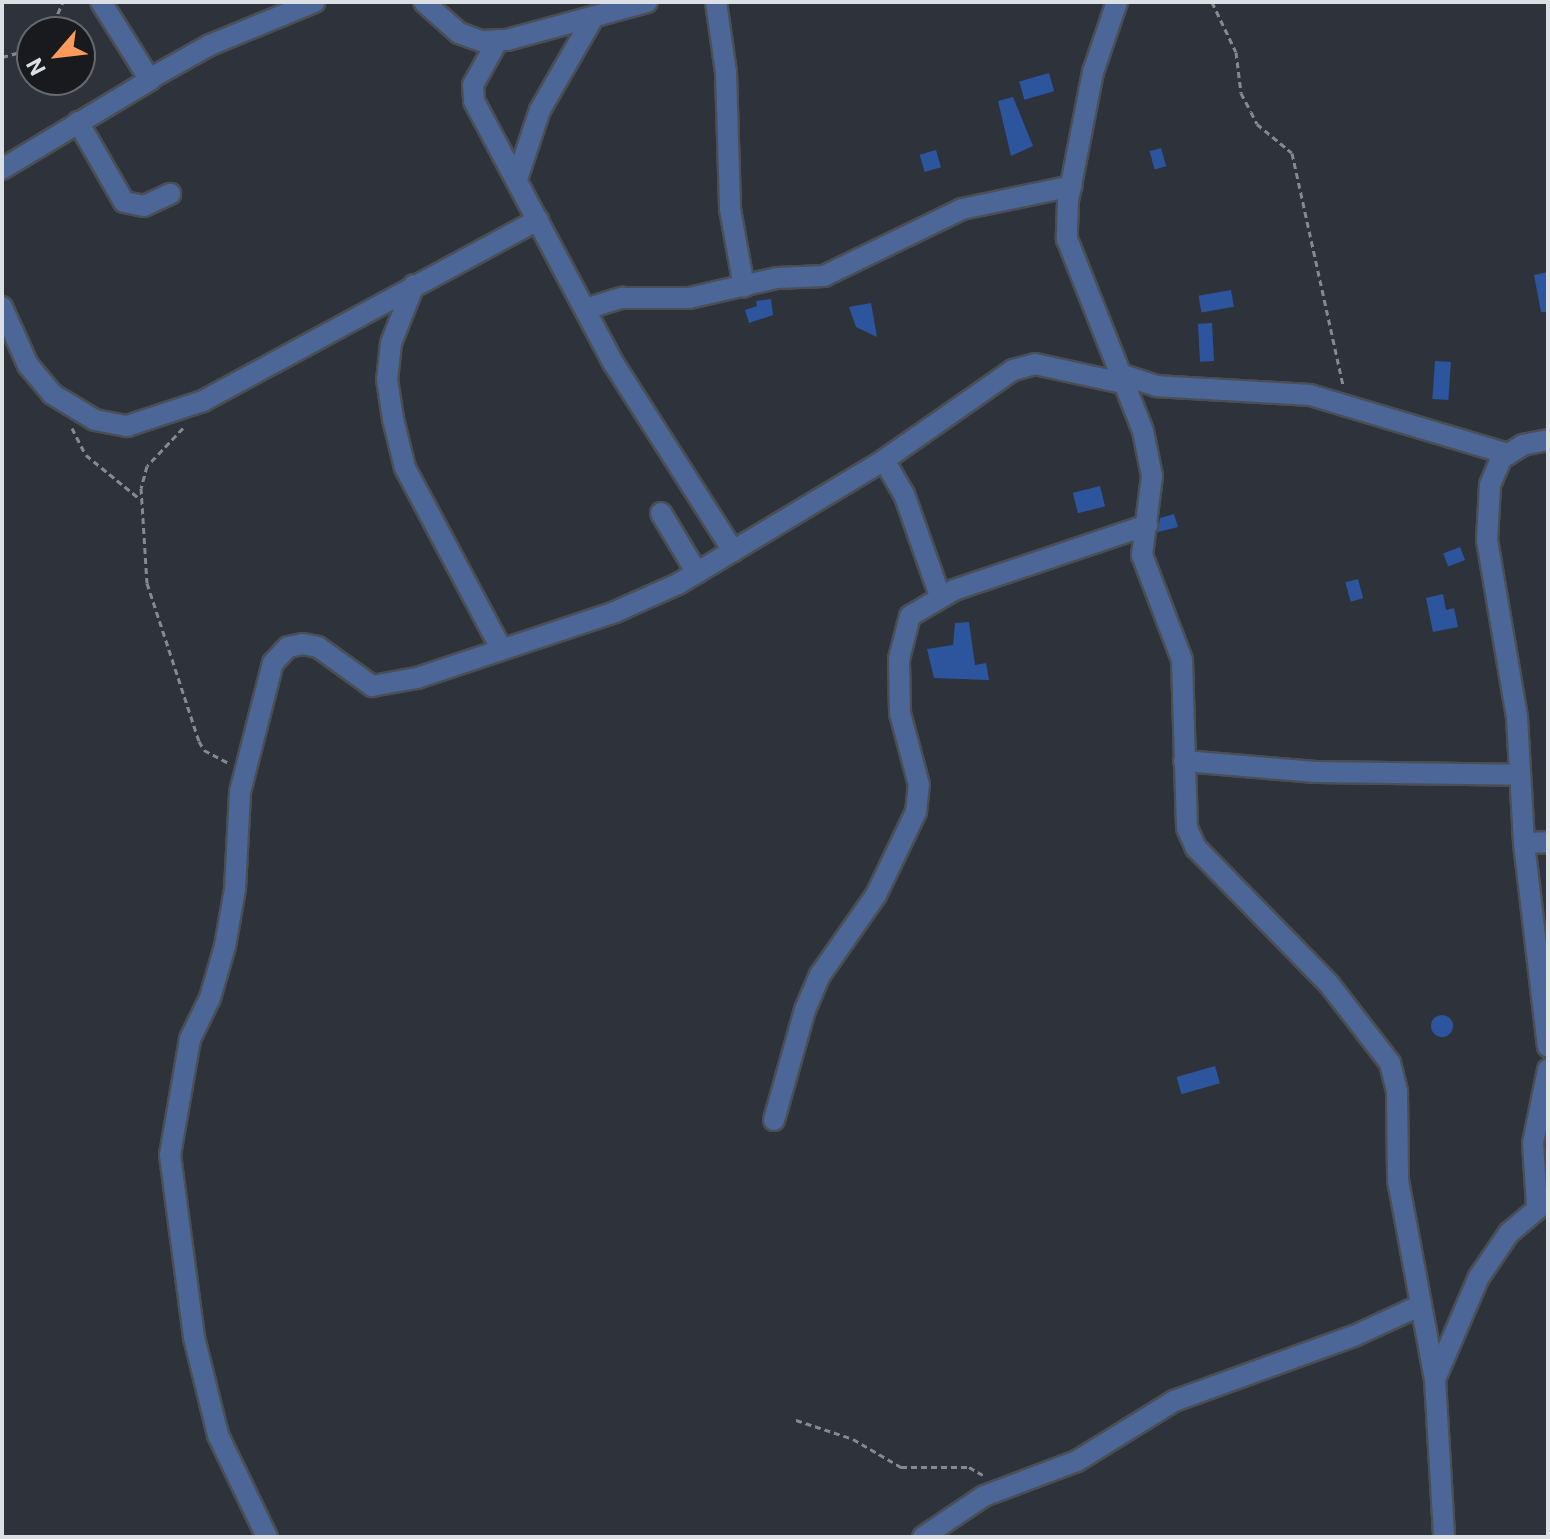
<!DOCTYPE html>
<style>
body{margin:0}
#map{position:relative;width:1550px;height:1539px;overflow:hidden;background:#2e323a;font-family:Roboto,sans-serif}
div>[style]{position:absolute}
.building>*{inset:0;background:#2d559e;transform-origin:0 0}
.round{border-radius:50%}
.path>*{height:3px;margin-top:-1.5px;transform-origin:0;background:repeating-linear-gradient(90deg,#868990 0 6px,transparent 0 10px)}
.roads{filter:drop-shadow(2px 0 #4a4e55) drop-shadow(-2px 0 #4a4e55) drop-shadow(0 2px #4a4e55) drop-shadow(0 -2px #4a4e55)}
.street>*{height:20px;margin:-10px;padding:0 10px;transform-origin:10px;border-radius:10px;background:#4b6697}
span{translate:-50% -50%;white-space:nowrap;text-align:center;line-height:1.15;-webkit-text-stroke:7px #181a1e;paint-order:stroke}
.frame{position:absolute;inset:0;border:4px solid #dcdfe4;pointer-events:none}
.north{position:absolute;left:16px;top:16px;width:80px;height:80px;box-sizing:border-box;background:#181a1e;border:2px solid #66696d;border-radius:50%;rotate:242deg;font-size:22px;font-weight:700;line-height:32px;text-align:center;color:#dcdfe4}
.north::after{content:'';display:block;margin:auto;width:28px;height:36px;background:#ff9b5a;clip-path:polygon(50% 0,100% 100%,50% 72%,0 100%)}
</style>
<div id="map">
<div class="building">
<i style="left:1049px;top:73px;width:19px;height:31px;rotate:74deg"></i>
<i style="clip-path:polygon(1013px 97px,1033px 146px,1011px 156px,998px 101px)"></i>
<i style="left:1161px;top:148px;width:19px;height:12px;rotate:74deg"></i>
<i style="left:936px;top:150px;width:18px;height:17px;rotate:74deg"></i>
<i style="clip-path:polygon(1548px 272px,1548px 312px,1541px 312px,1534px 275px)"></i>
<i style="left:1231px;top:290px;width:17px;height:33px;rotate:80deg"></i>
<i style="clip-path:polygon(771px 299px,773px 315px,749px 323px,745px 310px,757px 306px,756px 301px)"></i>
<i style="clip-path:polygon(871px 303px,877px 337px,856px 327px,849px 307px)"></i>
<i style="left:1212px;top:323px;width:38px;height:14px;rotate:87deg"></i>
<i style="left:1435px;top:361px;width:16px;height:38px;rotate:4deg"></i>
<i style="left:1100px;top:486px;width:21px;height:28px;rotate:76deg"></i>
<i style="clip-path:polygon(1174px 514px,1178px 527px,1158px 532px,1160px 518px)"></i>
<i style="left:1460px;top:547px;width:14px;height:18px;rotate:69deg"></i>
<i style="left:1358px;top:579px;width:20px;height:13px;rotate:75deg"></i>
<i style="clip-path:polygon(1443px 594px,1446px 610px,1454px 608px,1458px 627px,1433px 632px,1426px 598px)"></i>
<i style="clip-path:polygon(969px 622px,975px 665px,986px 663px,989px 680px,934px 678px,927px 649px,953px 645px,955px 623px)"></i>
<i class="round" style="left:1431px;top:1015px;width:22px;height:22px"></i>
<i style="left:1215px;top:1066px;width:18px;height:40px;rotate:74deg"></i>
</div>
<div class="path">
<i style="left:1212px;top:2px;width:55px;rotate:64.4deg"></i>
<i style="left:1236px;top:52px;width:41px;rotate:83deg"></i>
<i style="left:1241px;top:93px;width:21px;rotate:62deg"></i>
<i style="left:1251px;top:112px;width:13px;rotate:63deg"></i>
<i style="left:1257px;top:124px;width:45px;rotate:39.6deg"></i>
<i style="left:1292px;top:153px;width:238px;rotate:77.6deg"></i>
<i style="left:50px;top:32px;width:33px;rotate:-67deg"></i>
<i style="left:2px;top:57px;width:31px;rotate:-15deg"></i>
<i style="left:72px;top:428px;width:30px;rotate:63deg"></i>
<i style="left:86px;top:455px;width:70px;rotate:39.2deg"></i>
<i style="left:183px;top:428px;width:52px;rotate:133.5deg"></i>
<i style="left:147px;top:466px;width:23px;rotate:105deg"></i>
<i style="left:141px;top:488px;width:95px;rotate:86.4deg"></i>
<i style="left:147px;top:583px;width:166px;rotate:71.8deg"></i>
<i style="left:199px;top:741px;width:10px;rotate:61deg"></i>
<i style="left:204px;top:750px;width:27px;rotate:28deg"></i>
<i style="left:796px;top:1420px;width:60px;rotate:18.4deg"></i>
<i style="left:853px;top:1439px;width:56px;rotate:30.3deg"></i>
<i style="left:901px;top:1467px;width:68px"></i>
<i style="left:969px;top:1467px;width:16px;rotate:30deg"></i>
</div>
<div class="roads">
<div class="street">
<i style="left:424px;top:2px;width:47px;rotate:41.5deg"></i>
<i style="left:459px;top:33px;width:23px;rotate:20deg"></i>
<i style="left:481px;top:41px;width:26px;rotate:-2deg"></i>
<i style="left:507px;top:40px;width:145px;rotate:-15.2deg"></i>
<i style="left:716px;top:2px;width:71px;rotate:81.9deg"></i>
<i style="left:726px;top:72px;width:137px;rotate:88.3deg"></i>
<i style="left:730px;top:209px;width:79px;rotate:79.8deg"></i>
<i style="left:1117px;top:2px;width:74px;rotate:108.9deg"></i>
<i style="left:1093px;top:72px;width:131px;rotate:101deg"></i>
<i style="left:1068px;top:201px;width:38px;rotate:92deg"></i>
<i style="left:1067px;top:239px;width:206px;rotate:68.4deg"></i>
<i style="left:1143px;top:431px;width:46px;rotate:78.7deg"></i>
<i style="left:1152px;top:476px;width:80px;rotate:97.2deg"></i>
<i style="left:1142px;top:555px;width:112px;rotate:69.1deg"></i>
<i style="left:1182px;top:660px;width:168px;rotate:88.3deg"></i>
<i style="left:1187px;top:828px;width:22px;rotate:66deg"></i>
<i style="left:1196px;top:848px;width:190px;rotate:45.6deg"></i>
<i style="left:1329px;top:984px;width:100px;rotate:52.3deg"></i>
<i style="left:1390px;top:1063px;width:30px;rotate:76deg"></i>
<i style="left:1397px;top:1092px;width:88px;rotate:89.3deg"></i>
<i style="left:1398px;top:1180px;width:202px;rotate:79.5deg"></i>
<i style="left:1435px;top:1379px;width:158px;rotate:86.7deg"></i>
<i style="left:498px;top:40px;width:51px;rotate:119.1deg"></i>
<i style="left:473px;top:85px;width:16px;rotate:86deg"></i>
<i style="left:474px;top:101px;width:298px;rotate:62deg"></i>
<i style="left:614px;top:364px;width:222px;rotate:57.5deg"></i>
<i style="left:151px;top:78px;width:68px;rotate:-29.2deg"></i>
<i style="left:210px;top:45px;width:113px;rotate:-22.3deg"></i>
<i style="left:78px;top:122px;width:92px;rotate:60.1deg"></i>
<i style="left:124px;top:202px;width:20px;rotate:11deg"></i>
<i style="left:144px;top:206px;width:29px;rotate:-25deg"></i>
<i style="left:2px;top:169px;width:173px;rotate:-31deg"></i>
<i style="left:150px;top:80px;width:92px;rotate:-122.1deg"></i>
<i style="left:517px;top:179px;width:73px;rotate:-71.6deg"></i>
<i style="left:540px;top:110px;width:108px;rotate:-60.1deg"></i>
<i style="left:414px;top:285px;width:62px;rotate:111.6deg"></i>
<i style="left:391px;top:343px;width:36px;rotate:96deg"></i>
<i style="left:387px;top:379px;width:40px;rotate:81.5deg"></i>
<i style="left:393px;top:419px;width:50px;rotate:76.2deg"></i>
<i style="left:405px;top:468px;width:203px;rotate:62deg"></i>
<i style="left:2px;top:307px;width:64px;rotate:65.9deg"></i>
<i style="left:28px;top:365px;width:38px;rotate:50deg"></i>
<i style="left:52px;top:394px;width:50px;rotate:31.2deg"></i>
<i style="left:95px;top:420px;width:33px;rotate:11deg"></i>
<i style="left:127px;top:426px;width:80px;rotate:-18.2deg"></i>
<i style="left:203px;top:401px;width:381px;rotate:-28.4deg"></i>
<i style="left:585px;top:309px;width:39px;rotate:-17deg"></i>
<i style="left:622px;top:298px;width:67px"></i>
<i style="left:689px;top:298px;width:90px;rotate:-12.8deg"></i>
<i style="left:777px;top:278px;width:47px;rotate:-2.4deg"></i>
<i style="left:824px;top:276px;width:153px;rotate:-25.9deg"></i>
<i style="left:962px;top:209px;width:112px;rotate:-11.8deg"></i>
<i style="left:1123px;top:375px;width:35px;rotate:18deg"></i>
<i style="left:1156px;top:386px;width:154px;rotate:3.3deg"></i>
<i style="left:1310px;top:395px;width:207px;rotate:16.6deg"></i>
<i style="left:1548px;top:440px;width:25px;rotate:169deg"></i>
<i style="left:1523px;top:445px;width:26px;rotate:148deg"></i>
<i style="left:1501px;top:459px;width:28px;rotate:113deg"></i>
<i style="left:1490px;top:485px;width:55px;rotate:93.1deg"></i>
<i style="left:1487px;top:540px;width:180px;rotate:80.4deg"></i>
<i style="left:1517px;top:717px;width:126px;rotate:86.8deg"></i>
<i style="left:1524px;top:843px;width:205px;rotate:83.3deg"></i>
<i style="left:884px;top:460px;width:39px;rotate:60deg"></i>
<i style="left:904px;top:494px;width:108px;rotate:70.6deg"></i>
<i style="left:661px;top:513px;width:70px;rotate:59deg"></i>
<i style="left:1184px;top:761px;width:132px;rotate:4.8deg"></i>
<i style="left:1316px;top:772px;width:204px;rotate:0.8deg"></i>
<i style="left:1524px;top:843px;width:24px;rotate:-2deg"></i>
<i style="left:774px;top:1120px;width:114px;rotate:-74.3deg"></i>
<i style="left:805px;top:1010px;width:38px;rotate:-67deg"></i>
<i style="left:820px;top:975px;width:98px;rotate:-55deg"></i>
<i style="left:876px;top:895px;width:92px;rotate:-64.3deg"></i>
<i style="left:916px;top:812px;width:27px;rotate:-84deg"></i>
<i style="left:919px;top:785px;width:74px;rotate:-104.8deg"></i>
<i style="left:900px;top:713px;width:54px;rotate:-91.1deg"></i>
<i style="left:899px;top:659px;width:44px;rotate:-75.7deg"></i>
<i style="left:910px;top:616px;width:51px;rotate:-30.6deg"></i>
<i style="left:954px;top:590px;width:204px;rotate:-18.6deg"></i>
<i style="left:1537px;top:1206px;width:63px;rotate:-93.6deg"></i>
<i style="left:1533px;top:1143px;width:75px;rotate:-78.4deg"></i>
<i style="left:1435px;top:1379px;width:111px;rotate:-66.7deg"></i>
<i style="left:1479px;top:1277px;width:53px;rotate:-55.7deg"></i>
<i style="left:1509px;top:1233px;width:51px;rotate:-40.2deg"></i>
<i style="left:267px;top:1537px;width:113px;rotate:-115.7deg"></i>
<i style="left:218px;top:1435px;width:101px;rotate:-103.8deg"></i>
<i style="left:194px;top:1337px;width:184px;rotate:-97.5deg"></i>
<i style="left:170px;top:1155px;width:118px;rotate:-80.2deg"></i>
<i style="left:190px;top:1039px;width:46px;rotate:-64deg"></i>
<i style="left:210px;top:998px;width:54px;rotate:-73.9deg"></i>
<i style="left:225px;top:946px;width:58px;rotate:-80deg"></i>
<i style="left:235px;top:889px;width:97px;rotate:-87deg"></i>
<i style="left:240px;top:792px;width:133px;rotate:-75.7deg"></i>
<i style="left:273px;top:663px;width:22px;rotate:-47deg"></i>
<i style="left:288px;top:647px;width:15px;rotate:-11deg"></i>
<i style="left:303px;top:644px;width:15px;rotate:11deg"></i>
<i style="left:318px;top:647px;width:67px;rotate:35.8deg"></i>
<i style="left:372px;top:686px;width:46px;rotate:-10.1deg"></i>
<i style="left:417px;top:678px;width:209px;rotate:-18.4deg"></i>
<i style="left:615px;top:612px;width:69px;rotate:-24deg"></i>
<i style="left:678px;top:584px;width:240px;rotate:-31deg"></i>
<i style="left:884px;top:460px;width:157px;rotate:-34.9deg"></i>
<i style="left:1013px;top:370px;width:23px;rotate:-15deg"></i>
<i style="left:1035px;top:364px;width:94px;rotate:12.3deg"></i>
<i style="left:923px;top:1537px;width:73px;rotate:-33.9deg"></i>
<i style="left:984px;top:1496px;width:99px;rotate:-20.6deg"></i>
<i style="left:1077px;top:1461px;width:114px;rotate:-31.7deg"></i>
<i style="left:1174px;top:1401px;width:191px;rotate:-19.9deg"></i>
<i style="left:1354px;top:1336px;width:72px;rotate:-24.8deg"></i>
</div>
</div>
<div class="frame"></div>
<div class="north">N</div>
</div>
